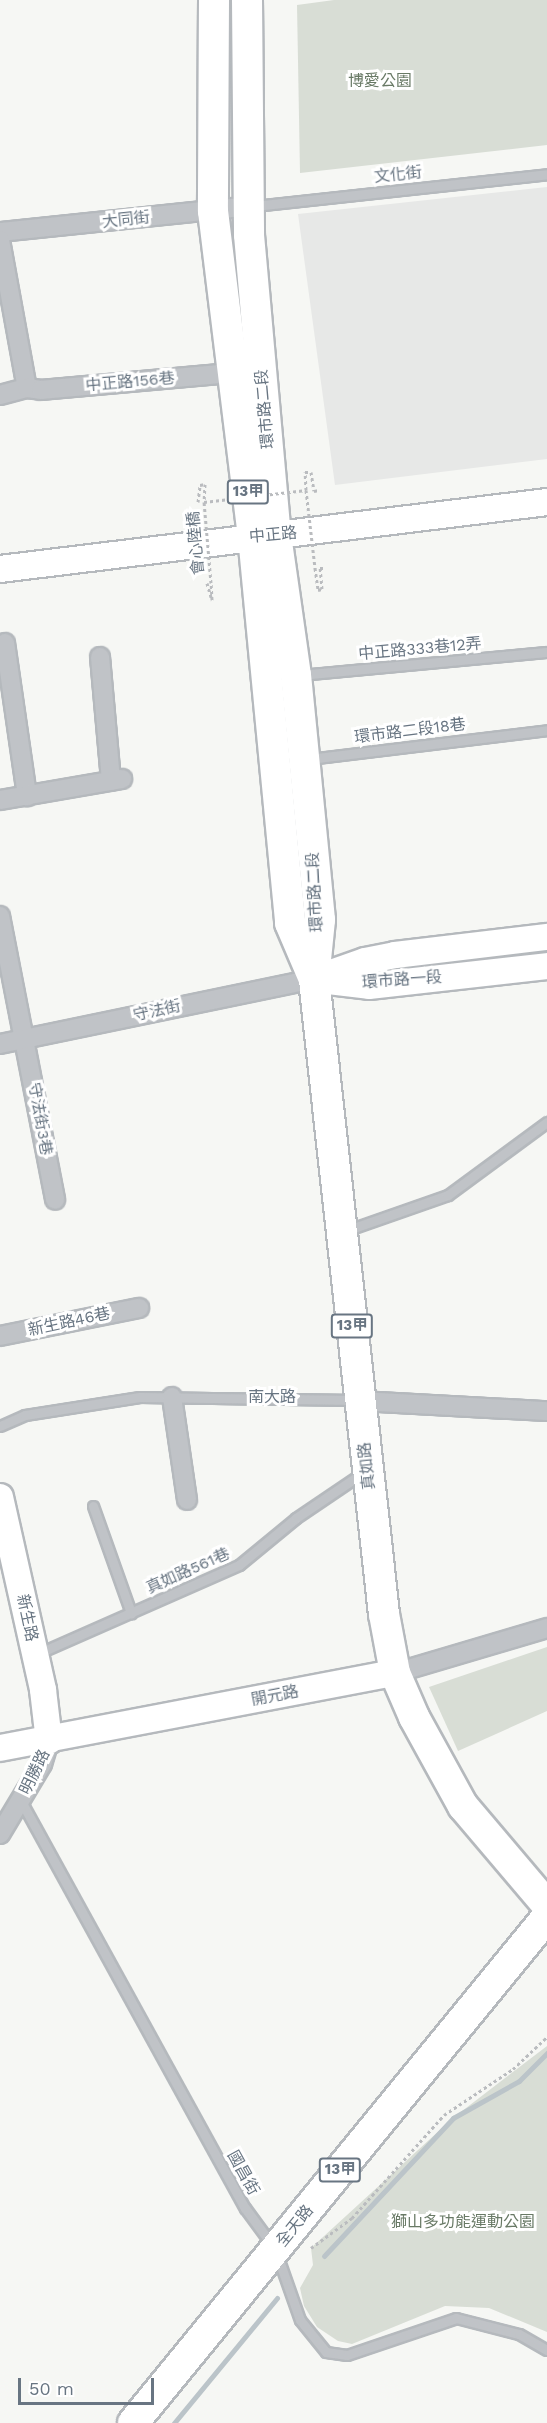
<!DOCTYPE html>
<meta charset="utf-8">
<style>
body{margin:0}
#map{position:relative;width:547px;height:2423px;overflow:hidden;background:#f6f7f4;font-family:"Work Sans","Noto Sans TC",sans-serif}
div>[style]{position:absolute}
.built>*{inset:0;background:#e7e8e7}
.green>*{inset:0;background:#d8ddd5}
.stream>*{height:5px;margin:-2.5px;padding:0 2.5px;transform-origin:2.5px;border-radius:2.5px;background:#bbc4c9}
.path>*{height:3px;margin-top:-1.5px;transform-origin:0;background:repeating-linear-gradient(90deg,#babcbf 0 3px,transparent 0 6px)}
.roads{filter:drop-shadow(2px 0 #b5b9bd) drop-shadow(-2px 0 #b5b9bd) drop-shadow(0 2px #b5b9bd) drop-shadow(0 -2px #b5b9bd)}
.lane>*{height:9px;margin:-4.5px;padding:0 4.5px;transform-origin:4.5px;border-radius:4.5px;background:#c0c3c7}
.street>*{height:18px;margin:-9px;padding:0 9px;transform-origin:9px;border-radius:9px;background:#c0c3c7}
.secondary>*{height:26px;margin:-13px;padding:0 13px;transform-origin:13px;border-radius:13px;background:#fff}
.primary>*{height:30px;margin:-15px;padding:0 15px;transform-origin:15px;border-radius:15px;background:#fff}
.path-bridge>*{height:3px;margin-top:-1.5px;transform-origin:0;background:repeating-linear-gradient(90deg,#babcbf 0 3px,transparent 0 6px)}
span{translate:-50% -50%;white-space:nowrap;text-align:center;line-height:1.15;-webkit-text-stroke:6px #fff;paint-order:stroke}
.shield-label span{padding:2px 4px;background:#fff;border:2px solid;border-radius:4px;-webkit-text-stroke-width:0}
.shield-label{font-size:15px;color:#687582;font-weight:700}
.park-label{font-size:16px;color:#697a66}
.street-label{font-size:16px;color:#687582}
.scale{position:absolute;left:18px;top:2378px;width:136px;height:27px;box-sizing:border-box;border:3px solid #687582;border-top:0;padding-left:8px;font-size:18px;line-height:21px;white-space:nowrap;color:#687582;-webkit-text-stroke:4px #fff;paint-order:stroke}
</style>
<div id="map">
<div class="built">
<i style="clip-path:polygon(547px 187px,547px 459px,335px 485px,298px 214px)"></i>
</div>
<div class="green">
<i style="clip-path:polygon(334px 0,547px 0,547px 145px,300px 173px,297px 5px)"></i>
<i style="clip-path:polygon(547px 1647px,547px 1711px,458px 1751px,429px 1687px)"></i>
<i style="clip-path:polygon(547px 2046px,547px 2332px,489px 2308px,445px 2306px,352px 2344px,338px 2341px,317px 2327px,304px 2306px,300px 2288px,313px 2265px,311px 2248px,453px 2118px)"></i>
</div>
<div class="stream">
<i style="left:324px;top:2256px;width:189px;rotate:-46.9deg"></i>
<i style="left:453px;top:2118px;width:76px;rotate:-29.3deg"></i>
<i style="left:519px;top:2081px;width:40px;rotate:-45deg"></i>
<i style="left:174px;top:2423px;width:162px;rotate:-50.5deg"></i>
</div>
<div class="path">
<i style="left:306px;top:490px;width:18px;rotate:-93deg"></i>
<i style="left:305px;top:472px;width:6px"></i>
<i style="left:311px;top:472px;width:19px;rotate:81deg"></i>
<i style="left:314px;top:491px;width:5px;rotate:-11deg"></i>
<i style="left:198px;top:502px;width:17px;rotate:-83deg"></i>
<i style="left:200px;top:485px;width:5px;rotate:-11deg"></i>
<i style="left:205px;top:484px;width:18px;rotate:93deg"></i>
<i style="left:315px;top:568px;width:22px;rotate:82deg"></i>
<i style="left:318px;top:590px;width:4px;rotate:-14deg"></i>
<i style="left:322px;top:589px;width:21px;rotate:-95deg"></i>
<i style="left:320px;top:568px;width:4px"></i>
<i style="left:207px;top:583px;width:18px;rotate:74deg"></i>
<i style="left:212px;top:600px;width:17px;rotate:-93deg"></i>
<i style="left:311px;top:2248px;width:51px;rotate:-36.2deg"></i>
<i style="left:352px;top:2218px;width:138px;rotate:-48.2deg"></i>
<i style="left:444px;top:2115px;width:83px;rotate:-33.7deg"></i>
<i style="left:513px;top:2069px;width:47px;rotate:-43.3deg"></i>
</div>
<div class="roads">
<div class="lane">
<i style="left:254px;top:206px;width:295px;rotate:-6.2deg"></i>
<i style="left:299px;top:675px;width:249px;rotate:-5.3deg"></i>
<i style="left:309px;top:759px;width:240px;rotate:-6.9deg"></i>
<i style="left:345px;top:1231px;width:109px;rotate:-19.3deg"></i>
<i style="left:448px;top:1195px;width:123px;rotate:-36.4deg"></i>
<i style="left:0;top:1426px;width:27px;rotate:-24deg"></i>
<i style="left:25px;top:1415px;width:116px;rotate:-8.9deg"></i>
<i style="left:140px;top:1397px;width:217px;rotate:0.8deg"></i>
<i style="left:93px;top:1506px;width:114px;rotate:70.4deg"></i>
<i style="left:37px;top:1654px;width:221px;rotate:-23.8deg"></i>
<i style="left:239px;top:1565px;width:74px;rotate:-39.5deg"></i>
<i style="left:296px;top:1518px;width:82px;rotate:-34.1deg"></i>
<i style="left:21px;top:1801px;width:465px;rotate:61.2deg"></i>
<i style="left:245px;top:2208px;width:51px;rotate:53.8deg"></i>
<i style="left:275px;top:2249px;width:75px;rotate:70.6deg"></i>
<i style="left:300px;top:2320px;width:41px;rotate:50.9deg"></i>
<i style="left:326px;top:2352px;width:21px;rotate:8deg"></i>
<i style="left:347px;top:2355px;width:115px;rotate:-18.7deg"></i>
<i style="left:456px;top:2318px;width:65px;rotate:14.3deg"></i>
<i style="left:519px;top:2334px;width:32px;rotate:30deg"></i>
</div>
<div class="street">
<i style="left:0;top:232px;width:253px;rotate:-5.9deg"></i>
<i style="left:0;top:240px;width:150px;rotate:79.7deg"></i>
<i style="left:0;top:395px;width:28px;rotate:-15deg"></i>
<i style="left:27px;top:388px;width:14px;rotate:8deg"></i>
<i style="left:41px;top:390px;width:193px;rotate:-5.1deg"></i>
<i style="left:5px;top:643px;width:155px;rotate:81.8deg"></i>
<i style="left:100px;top:657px;width:124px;rotate:84.9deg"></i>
<i style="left:0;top:800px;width:124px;rotate:-9.8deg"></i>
<i style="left:0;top:916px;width:289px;rotate:79deg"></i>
<i style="left:0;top:1044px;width:321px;rotate:-11.7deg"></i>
<i style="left:0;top:1336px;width:142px;rotate:-11.4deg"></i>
<i style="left:172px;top:1397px;width:104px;rotate:81.7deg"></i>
<i style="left:360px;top:1401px;width:187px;rotate:3.1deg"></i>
<i style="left:395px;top:1673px;width:159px;rotate:-16.5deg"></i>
<i style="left:0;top:1834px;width:82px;rotate:-59deg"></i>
<i style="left:42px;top:1764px;width:24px;rotate:-73deg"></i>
</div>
<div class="secondary">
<i style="left:0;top:569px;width:551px;rotate:-6.98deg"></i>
<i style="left:314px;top:979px;width:54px;rotate:-19.4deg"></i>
<i style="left:365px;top:961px;width:31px;rotate:-11deg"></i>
<i style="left:395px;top:955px;width:153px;rotate:-6.8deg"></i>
<i style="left:320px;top:980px;width:49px;rotate:7deg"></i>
<i style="left:369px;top:986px;width:179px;rotate:-6.4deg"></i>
<i style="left:0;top:1497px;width:198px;rotate:77.4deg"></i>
<i style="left:43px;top:1690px;width:51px;rotate:83.3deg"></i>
<i style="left:0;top:1748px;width:402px;rotate:-10.8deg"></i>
</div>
<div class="primary">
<i style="left:214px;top:0;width:211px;rotate:90.3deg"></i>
<i style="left:213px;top:211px;width:327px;rotate:83deg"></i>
<i style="left:253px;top:536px;width:389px;rotate:84.5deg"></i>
<i style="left:290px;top:923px;width:59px;rotate:66.9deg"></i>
<i style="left:247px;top:0;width:235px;rotate:89.5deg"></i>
<i style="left:249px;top:235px;width:301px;rotate:84.9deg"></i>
<i style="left:276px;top:535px;width:141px;rotate:81.9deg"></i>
<i style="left:296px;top:675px;width:246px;rotate:84.4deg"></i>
<i style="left:320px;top:920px;width:59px;rotate:95.8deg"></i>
<i style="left:314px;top:979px;width:639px;rotate:83.71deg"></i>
<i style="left:384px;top:1614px;width:60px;rotate:79.4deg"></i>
<i style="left:395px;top:1673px;width:48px;rotate:66.6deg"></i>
<i style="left:414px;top:1717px;width:102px;rotate:61.2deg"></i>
<i style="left:463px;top:1806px;width:130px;rotate:49.7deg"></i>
<i style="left:133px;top:2423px;width:654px;rotate:-50.71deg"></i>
</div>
</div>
<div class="path-bridge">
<i style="left:211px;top:583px;width:81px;rotate:-94.9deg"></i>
<i style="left:204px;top:502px;width:103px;rotate:-6.7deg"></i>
<i style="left:306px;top:490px;width:79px;rotate:83.4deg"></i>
</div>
<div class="shield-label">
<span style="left:248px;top:492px">13甲</span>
<span style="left:352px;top:1326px">13甲</span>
<span style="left:340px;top:2170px">13甲</span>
</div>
<div class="park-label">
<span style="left:380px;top:81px">博愛公園</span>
<span style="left:463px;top:2222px">獅山多功能運動公園</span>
</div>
<div class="street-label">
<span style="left:398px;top:175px;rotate:-6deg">文化街</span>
<span style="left:126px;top:220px;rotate:-6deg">大同街</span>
<span style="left:130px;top:382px;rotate:-5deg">中正路156巷</span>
<span style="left:265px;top:409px;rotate:-95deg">環市路二段</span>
<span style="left:273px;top:535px;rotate:-5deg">中正路</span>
<span style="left:196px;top:543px;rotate:-95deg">會心陸橋</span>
<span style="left:420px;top:649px;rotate:-5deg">中正路333巷12弄</span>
<span style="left:410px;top:731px;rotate:-7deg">環市路二段18巷</span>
<span style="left:315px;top:892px;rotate:-93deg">環市路二段</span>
<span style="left:402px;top:980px;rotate:-4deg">環市路一段</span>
<span style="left:157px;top:1011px;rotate:-12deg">守法街</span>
<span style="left:40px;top:1119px;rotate:80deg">守法街3巷</span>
<span style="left:69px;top:1322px;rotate:-12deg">新生路46巷</span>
<span style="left:272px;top:1397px">南大路</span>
<span style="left:367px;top:1466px;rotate:-96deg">真如路</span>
<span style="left:188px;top:1571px;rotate:-24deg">真如路561巷</span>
<span style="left:27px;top:1618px;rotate:78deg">新生路</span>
<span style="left:275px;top:1696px;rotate:-11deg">開元路</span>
<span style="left:35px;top:1772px;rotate:-64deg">明勝路</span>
<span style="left:243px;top:2173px;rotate:61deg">國昌街</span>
<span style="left:295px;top:2226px;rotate:-51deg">全天路</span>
</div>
<div class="scale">50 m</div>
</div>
